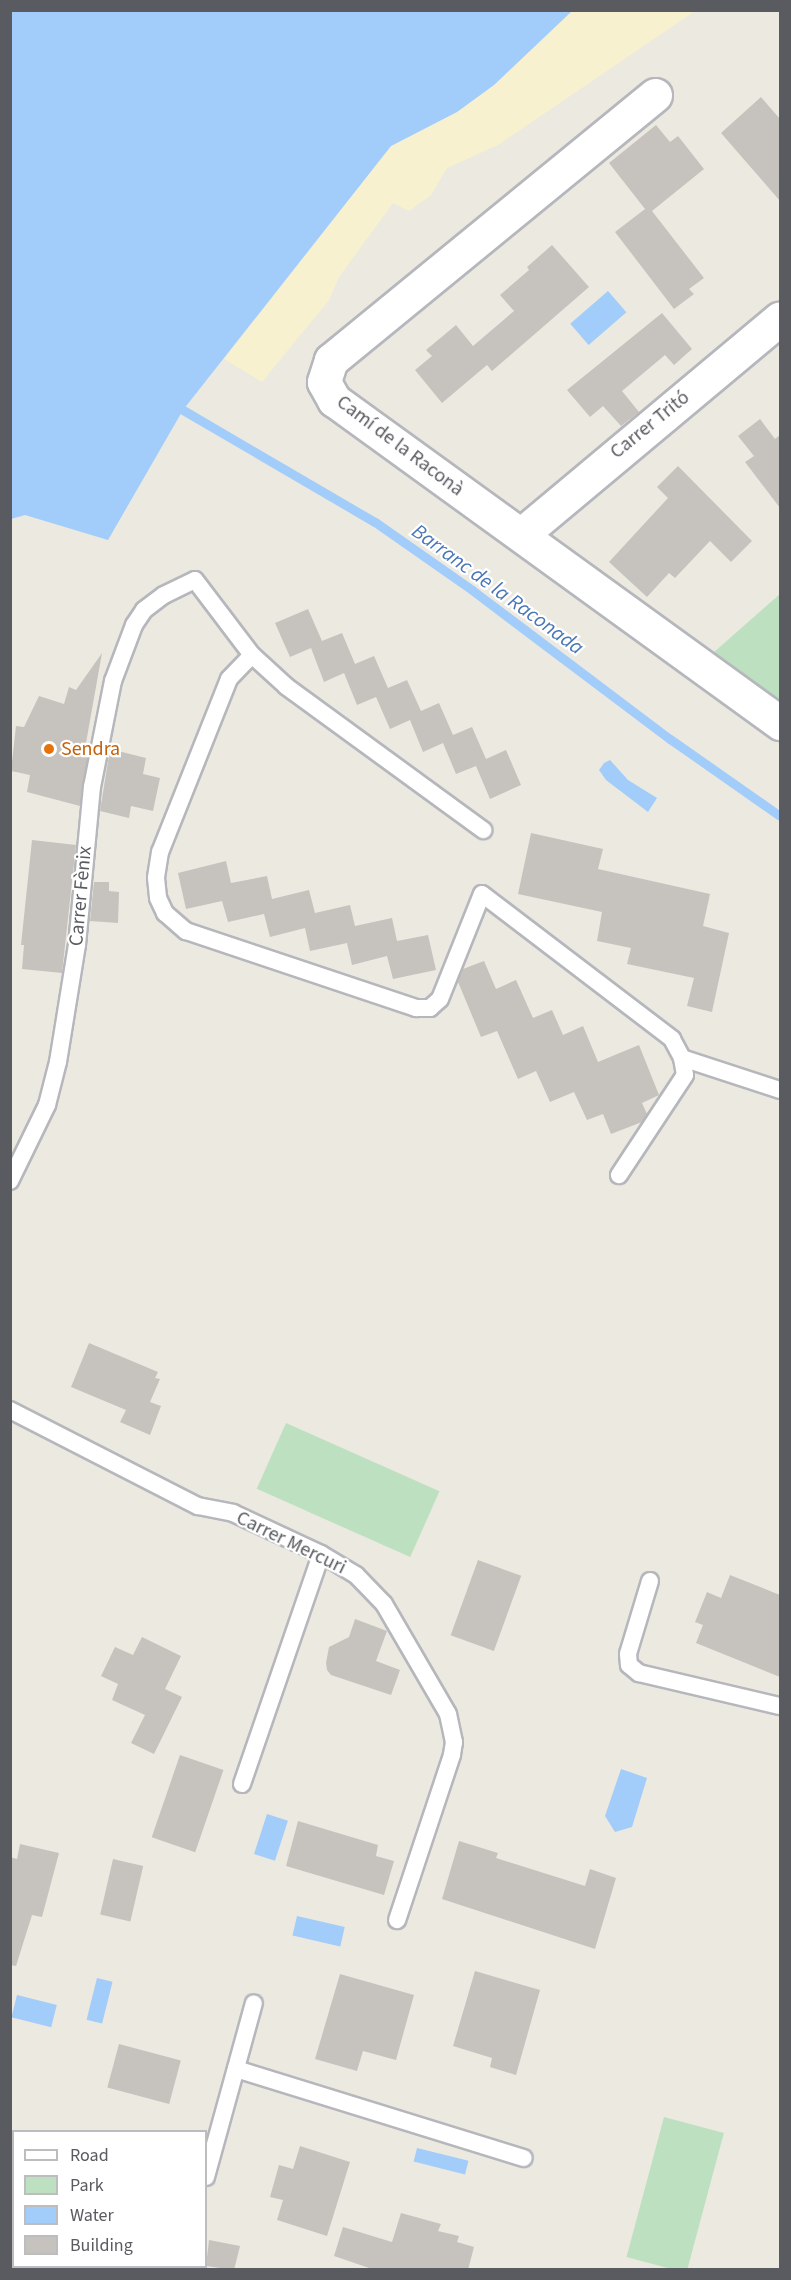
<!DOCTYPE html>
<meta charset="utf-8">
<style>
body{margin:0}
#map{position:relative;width:791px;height:2280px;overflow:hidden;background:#ebe9e0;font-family:"Source Sans 3",sans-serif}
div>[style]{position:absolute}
.green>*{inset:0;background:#bde1c0;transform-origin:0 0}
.sand>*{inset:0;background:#f7f1cf}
.water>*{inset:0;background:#a2ccf9;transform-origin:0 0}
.stream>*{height:9px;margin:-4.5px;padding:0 4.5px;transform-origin:4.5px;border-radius:4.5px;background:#a2ccf9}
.building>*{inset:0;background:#c6c3be;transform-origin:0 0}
.roads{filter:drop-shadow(2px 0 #b6b7bc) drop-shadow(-2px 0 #b6b7bc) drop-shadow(0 2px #b6b7bc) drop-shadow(0 -2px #b6b7bc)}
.service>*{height:16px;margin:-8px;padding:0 8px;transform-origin:8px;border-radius:8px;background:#fff}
.minor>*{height:33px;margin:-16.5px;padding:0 16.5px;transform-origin:16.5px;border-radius:16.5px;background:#fff}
.dots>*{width:16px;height:16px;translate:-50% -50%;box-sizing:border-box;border:3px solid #fff;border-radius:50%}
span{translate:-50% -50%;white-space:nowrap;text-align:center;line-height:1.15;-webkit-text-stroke:4.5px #fff;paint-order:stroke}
.street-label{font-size:20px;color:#595b60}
.food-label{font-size:20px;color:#c56008}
.left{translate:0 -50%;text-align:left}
.water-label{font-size:21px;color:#4876b9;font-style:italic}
.frame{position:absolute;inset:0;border:12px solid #595b60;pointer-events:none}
.legend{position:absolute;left:12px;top:2130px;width:195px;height:138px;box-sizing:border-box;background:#fff;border:2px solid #bdbdbf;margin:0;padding:8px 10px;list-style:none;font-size:18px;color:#595b60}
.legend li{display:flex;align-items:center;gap:12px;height:30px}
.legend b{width:30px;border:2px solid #bdbdbf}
</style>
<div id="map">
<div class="green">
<i style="clip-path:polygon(780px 594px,780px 704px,713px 653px)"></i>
<i style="left:286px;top:1423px;width:168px;height:72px;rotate:24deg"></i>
<i style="left:664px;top:2117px;width:62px;height:145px;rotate:15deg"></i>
</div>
<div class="sand">
<i style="clip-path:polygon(572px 11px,695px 11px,498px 145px,447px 168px,431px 195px,409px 211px,393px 203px,339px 277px,329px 300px,262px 382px,224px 359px,391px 146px,457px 112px,494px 85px)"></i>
</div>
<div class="water">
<i style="clip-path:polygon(11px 10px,572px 10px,572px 11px,494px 85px,457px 112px,391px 146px,183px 410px,108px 540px,25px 515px,11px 519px)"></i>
<i style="left:608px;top:291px;width:28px;height:50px;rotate:49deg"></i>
<i style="clip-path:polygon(610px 760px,628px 780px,657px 798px,648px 812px,606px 780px,599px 770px,604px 763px)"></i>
<i style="clip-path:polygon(621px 1769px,647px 1778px,632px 1827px,615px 1832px,605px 1816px)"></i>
<i style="left:267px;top:1814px;width:22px;height:42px;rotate:18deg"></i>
<i style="left:297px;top:1916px;width:49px;height:20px;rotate:13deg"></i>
<i style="left:97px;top:1978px;width:16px;height:43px;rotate:14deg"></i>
<i style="left:17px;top:1995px;width:41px;height:23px;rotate:14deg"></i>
<i style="left:417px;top:2148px;width:53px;height:14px;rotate:14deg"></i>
</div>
<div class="stream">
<i style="left:183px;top:410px;width:222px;rotate:30.3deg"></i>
<i style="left:375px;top:522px;width:118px;rotate:35deg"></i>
<i style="left:472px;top:590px;width:248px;rotate:37deg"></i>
<i style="left:670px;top:739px;width:134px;rotate:35deg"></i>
</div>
<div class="building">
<i style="clip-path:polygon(761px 97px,780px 119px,780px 201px,721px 133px)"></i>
<i style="clip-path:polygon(656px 125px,670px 142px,678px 136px,704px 169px,652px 211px,704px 278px,689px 289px,694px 294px,674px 309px,615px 232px,645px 209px,609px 163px)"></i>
<i style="clip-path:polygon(552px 245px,589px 287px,492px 371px,487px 365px,442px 403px,415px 370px,432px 356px,426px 350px,456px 325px,473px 346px,514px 311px,500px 295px,529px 270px,527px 267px)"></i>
<i style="clip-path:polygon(662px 313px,692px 349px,674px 365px,665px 355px,622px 391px,639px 412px,621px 426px,603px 406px,590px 417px,567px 390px)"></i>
<i style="clip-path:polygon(760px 419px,775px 439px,780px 435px,780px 508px,745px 462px,754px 456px,738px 436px)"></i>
<i style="clip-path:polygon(678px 466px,752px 541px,731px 562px,710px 541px,675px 578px,669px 573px,647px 597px,609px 562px,668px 498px,657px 487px)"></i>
<i style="clip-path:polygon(308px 609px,322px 641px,342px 633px,355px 664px,374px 656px,388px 688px,407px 680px,421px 711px,439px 703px,453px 735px,472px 727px,486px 759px,506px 750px,521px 785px,490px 799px,476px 766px,456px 774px,443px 743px,423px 752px,410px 720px,390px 729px,376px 697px,357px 705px,344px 673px,324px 682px,311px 648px,290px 657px,275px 623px)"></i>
<i style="clip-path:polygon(102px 653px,86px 743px,90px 744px,80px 806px,27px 792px,30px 775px,11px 771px,16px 726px,24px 727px,39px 696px,64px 704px,69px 687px,76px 690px)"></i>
<i style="clip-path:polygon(110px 749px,146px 758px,143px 774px,160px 778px,153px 811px,131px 806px,129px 818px,100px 811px)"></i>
<i style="clip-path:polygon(531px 833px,603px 849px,598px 869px,710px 894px,703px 926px,729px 933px,712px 1012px,687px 1006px,694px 978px,627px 964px,631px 948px,597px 941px,602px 912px,518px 894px)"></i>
<i style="clip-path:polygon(32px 840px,76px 845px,62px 973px,22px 969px,24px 945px,21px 945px)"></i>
<i style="clip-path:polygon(226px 861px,231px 883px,267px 876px,272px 899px,309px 890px,315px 913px,350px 905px,355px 926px,392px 918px,397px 941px,428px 935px,436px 970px,393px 979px,387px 956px,352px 965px,347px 943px,310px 951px,305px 928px,270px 937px,264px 914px,228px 922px,222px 901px,186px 909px,178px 873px)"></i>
<i style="clip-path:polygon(94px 882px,109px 882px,109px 891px,119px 892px,118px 923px,90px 921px)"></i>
<i style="clip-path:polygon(484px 961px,496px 989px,516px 980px,533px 1018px,552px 1010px,563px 1035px,583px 1026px,598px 1062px,639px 1045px,659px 1095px,642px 1103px,647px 1114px,642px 1122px,611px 1134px,603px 1114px,587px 1120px,574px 1092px,550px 1102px,536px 1071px,518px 1079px,497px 1031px,481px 1037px,458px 982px,463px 969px)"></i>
<i style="clip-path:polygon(89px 1343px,158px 1372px,155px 1378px,160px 1379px,150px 1402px,161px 1406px,150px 1435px,120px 1422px,126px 1410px,71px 1387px)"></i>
<i style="left:478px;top:1560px;width:46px;height:80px;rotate:20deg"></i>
<i style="clip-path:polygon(730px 1575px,780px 1595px,780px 1677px,696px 1643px,703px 1625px,695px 1622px,707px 1592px,721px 1598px)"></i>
<i style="clip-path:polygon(355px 1619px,387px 1631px,376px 1661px,400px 1670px,391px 1695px,331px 1675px,327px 1670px,326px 1663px,329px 1647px,349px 1637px)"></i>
<i style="clip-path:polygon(142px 1637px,181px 1656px,165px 1689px,182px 1697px,154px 1754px,131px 1743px,145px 1715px,112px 1700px,118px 1684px,101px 1676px,115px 1647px,133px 1655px)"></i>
<i style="left:180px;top:1755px;width:46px;height:87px;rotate:19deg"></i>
<i style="clip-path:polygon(298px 1821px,378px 1845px,376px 1856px,394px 1861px,384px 1895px,286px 1866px)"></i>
<i style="clip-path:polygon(459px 1841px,498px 1853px,496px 1858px,585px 1886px,590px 1869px,616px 1878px,595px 1949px,442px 1899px)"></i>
<i style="clip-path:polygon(20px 1844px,59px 1853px,42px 1917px,32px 1915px,16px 1966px,10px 1965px,10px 1857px,17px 1859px)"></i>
<i style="left:113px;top:1859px;width:31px;height:57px;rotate:13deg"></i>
<i style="clip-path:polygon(475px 1971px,540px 1990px,516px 2075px,490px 2067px,492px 2058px,453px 2046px)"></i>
<i style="clip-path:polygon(340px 1974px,414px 1995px,396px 2060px,363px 2051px,357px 2071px,315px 2059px)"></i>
<i style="left:119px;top:2044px;width:64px;height:45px;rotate:15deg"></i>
<i style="clip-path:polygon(300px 2146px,350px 2162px,327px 2236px,277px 2220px,283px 2200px,270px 2197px,279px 2165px,293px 2169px)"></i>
<i style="clip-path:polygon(401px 2213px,441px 2224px,438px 2231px,459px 2236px,457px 2242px,474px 2247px,468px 2270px,375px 2270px,334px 2256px,343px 2227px,392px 2242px)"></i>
<i style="clip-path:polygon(209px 2240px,240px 2246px,234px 2270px,206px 2266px)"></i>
</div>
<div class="roads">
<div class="service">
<i style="left:252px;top:655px;width:33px;rotate:134deg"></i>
<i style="left:229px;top:679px;width:186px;rotate:111.7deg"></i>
<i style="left:160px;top:852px;width:26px;rotate:99deg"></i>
<i style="left:156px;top:878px;width:20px;rotate:84deg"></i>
<i style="left:158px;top:898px;width:17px;rotate:65deg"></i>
<i style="left:165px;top:913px;width:28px;rotate:41deg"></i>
<i style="left:186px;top:931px;width:243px;rotate:18.5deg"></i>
<i style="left:416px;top:1008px;width:14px"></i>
<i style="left:430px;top:1008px;width:13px;rotate:-42deg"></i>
<i style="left:440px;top:999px;width:113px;rotate:-68.2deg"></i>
<i style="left:482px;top:894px;width:239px;rotate:37.3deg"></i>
<i style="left:672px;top:1039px;width:21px;rotate:62deg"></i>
<i style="left:682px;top:1058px;width:17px;rotate:80deg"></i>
<i style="left:685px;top:1075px;width:120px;rotate:123.4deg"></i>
<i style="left:682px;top:1058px;width:103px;rotate:18.1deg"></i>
<i style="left:10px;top:1181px;width:85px;rotate:-64deg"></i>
<i style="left:47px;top:1105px;width:44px;rotate:-75.7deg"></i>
<i style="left:58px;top:1062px;width:119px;rotate:-80.8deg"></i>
<i style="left:77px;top:945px;width:159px;rotate:-84.6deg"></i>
<i style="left:92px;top:787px;width:108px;rotate:-78.8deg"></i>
<i style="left:113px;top:681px;width:60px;rotate:-69.4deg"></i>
<i style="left:134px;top:625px;width:18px;rotate:-56deg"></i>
<i style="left:144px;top:610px;width:25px;rotate:-37deg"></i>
<i style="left:164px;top:595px;width:34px;rotate:-26deg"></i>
<i style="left:195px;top:580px;width:94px;rotate:52.8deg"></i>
<i style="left:252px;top:655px;width:47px;rotate:42.4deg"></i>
<i style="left:287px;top:687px;width:243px;rotate:36.1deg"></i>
<i style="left:10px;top:1410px;width:211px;rotate:27.1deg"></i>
<i style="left:198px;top:1506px;width:36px;rotate:11deg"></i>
<i style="left:233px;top:1513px;width:97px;rotate:25deg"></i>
<i style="left:321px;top:1554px;width:41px;rotate:31deg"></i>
<i style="left:356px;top:1575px;width:40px;rotate:46deg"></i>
<i style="left:384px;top:1604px;width:127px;rotate:59.8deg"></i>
<i style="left:448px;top:1714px;width:29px;rotate:78deg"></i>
<i style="left:454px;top:1742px;width:13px;rotate:99deg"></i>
<i style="left:452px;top:1755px;width:174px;rotate:108.4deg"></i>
<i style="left:650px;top:1581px;width:76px;rotate:106.8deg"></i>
<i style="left:628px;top:1654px;width:11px;rotate:85deg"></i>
<i style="left:629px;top:1665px;width:13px;rotate:39deg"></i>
<i style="left:639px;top:1673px;width:145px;rotate:13.2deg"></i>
<i style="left:242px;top:1784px;width:243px;rotate:-71deg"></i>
<i style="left:236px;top:2069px;width:301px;rotate:17.2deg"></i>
<i style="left:206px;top:2177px;width:180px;rotate:-74.6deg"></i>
<i style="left:179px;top:2270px;width:4px;rotate:-76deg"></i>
</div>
<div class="minor">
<i style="left:655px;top:95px;width:419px;rotate:140.7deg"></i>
<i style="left:331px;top:360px;width:23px;rotate:108deg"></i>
<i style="left:324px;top:382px;width:21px;rotate:61deg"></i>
<i style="left:334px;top:400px;width:551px;rotate:35.91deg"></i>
<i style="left:522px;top:534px;width:336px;rotate:-39.9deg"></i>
<i style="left:10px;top:2246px;width:4px"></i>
<i style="left:113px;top:2266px;width:16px;rotate:15deg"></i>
</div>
</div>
<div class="dots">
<i style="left:49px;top:749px;background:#e8710a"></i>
</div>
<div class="street-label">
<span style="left:650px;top:425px;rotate:-39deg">Carrer Tritó</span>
<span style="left:400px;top:446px;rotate:37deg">Camí de la Raconà</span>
<span style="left:81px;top:896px;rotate:-85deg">Carrer Fènix</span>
<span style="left:291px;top:1543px;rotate:26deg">Carrer Mercuri</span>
</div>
<div class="food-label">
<span class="left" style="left:61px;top:749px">Sendra</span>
</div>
<div class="water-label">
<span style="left:498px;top:589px;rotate:36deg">Barranc de la Raconada</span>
</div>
<div class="frame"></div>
<ul class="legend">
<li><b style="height:8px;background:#fff"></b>Road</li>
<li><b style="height:16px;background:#bde1c0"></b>Park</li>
<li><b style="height:16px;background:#a2ccf9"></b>Water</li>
<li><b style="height:16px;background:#c6c3be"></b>Building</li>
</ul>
</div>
